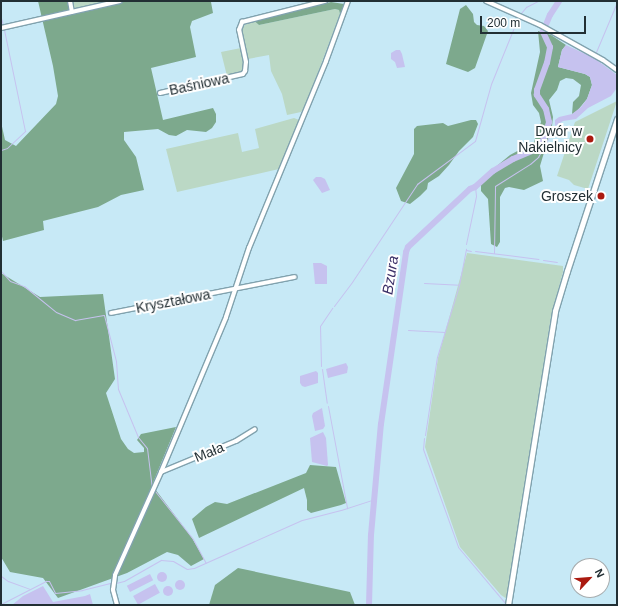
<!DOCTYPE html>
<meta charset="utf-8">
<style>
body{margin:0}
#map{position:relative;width:618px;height:606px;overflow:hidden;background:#c7e9f6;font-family:Arial,sans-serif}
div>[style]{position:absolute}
.green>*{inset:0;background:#bbd8c5}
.forest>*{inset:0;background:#7da98d}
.water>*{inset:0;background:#c6c2ef;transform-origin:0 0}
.round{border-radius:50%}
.stream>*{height:1px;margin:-0.5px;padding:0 0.5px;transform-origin:0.5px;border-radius:0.5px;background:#c6c2ef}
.river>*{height:6px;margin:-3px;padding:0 3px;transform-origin:3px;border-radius:3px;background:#c6c2ef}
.roads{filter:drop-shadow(1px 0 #81a2ae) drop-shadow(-1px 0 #81a2ae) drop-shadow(0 1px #81a2ae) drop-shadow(0 -1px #81a2ae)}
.minor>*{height:4px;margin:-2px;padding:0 2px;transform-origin:2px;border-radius:2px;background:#fff}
.tertiary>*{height:5px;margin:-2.5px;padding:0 2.5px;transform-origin:2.5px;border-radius:2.5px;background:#fff}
.dots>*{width:11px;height:11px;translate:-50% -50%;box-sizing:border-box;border:2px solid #fff;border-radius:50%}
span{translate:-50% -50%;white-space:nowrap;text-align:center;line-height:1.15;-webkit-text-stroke:4px #fff;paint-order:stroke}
.street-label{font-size:14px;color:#222f34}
.poi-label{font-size:14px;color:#222f34}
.right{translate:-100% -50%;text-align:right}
.water-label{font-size:15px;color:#3c3168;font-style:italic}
.frame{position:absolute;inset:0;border:2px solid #222f34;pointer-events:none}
.north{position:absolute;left:570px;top:558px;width:40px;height:40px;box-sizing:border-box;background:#fff;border:1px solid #a7acae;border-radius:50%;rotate:64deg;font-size:11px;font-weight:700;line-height:16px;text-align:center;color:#222f34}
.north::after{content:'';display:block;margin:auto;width:14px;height:18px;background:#ab1a10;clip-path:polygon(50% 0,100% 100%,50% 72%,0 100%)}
.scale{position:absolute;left:480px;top:16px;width:106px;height:18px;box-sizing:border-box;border:2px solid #222f34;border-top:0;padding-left:5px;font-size:12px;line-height:14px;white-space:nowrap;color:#222f34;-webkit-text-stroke:3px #fff;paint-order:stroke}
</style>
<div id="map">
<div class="green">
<i style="clip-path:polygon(72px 1px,100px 1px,100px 4px,75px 9px)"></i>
<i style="clip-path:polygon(335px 9px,339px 10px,340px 14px,305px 107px,301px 112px,287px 115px,282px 94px,271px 71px,269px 55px,248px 59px,241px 32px,242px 27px,253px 20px,259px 25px)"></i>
<i style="clip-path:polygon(241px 48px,244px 59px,243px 70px,239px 74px,227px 76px,221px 52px)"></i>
<i style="clip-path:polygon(617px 101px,588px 189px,574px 185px,569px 180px,557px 176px,575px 122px)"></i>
<i style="clip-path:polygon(294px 118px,299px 120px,279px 169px,177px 192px,166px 149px,238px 133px,242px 152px,259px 148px,255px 129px)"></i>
<i style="clip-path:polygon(467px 253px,563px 266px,563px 272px,551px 317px,507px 599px,501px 595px,460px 547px,425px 447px,438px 358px)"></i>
</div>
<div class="forest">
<i style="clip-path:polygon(38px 1px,67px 1px,70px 14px,101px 7px,100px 1px,217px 1px,211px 2px,213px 13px,192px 21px,190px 27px,196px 57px,151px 68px,163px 120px,213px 108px,216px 114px,216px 122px,212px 128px,206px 132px,187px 130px,176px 136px,169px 135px,158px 129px,124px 132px,124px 140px,136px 157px,144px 190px,121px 195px,98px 207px,43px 221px,44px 230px,3px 241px,1px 232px,1px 122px,5px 140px,16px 146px,56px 104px,58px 96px,53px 66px)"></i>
<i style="clip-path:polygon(331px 2px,344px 4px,340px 14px,339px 10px,335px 9px,259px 25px,253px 20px)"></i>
<i style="clip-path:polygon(466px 5px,473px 14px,474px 22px,477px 25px,484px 26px,488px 31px,475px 68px,468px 72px,446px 64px,460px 9px)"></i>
<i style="clip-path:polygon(538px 31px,551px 35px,566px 45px,562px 50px,558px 67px,585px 74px,590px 77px,592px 85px,587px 99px,577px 111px,572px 114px,573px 102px,579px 96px,581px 85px,573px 79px,566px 78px,560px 81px,557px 90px,549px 100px,553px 117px,552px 126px,540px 166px,543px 181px,524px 190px,509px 187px,505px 188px,500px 197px,500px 242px,497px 247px,491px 244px,488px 199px,481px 191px,481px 179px,510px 155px,534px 142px,541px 122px,539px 113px,533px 105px,531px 93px,540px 52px)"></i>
<i style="clip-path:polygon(471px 120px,476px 120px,478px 124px,473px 137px,459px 151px,449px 165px,439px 176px,428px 183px,427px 189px,420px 196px,410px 204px,401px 201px,396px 188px,414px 154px,414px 129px,417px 126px,443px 123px,448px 126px)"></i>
<i style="clip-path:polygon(1px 273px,40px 297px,103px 294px,115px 379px,106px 393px,121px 439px,128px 449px,134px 453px,144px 452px,144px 448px,137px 440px,141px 434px,176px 427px,152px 485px,192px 538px,204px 559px,191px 566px,178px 555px,167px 552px,127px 573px,58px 598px,43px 578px,10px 572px,1px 557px)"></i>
<i style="clip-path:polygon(310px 465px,336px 467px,346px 503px,341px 505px,311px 513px,307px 510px,307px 500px,304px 488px,199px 538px,192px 519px,206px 507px,215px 502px,227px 504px,306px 473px)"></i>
<i style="clip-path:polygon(238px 568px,350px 592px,355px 605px,209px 605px,215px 585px)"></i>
</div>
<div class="water">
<i style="clip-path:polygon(566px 45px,594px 58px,617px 75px,617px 88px,611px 96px,588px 108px,576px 119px,563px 121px,555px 126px,555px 120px,559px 117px,572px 114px,581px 107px,587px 99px,592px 85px,590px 77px,585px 74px,558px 67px,562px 50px)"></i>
<i style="clip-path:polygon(396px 50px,400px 50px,402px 54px,405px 67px,397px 68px,395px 62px,391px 59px,391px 53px)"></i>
<i style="clip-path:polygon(316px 177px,321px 177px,325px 179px,330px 190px,322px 193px,313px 180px)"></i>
<i style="clip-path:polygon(313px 263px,321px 263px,327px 266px,327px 284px,315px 284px)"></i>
<i style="clip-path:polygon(346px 363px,348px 367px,347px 373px,328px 378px,326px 369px)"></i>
<i style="clip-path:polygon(316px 371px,318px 373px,318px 383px,305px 387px,302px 386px,300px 383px,300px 376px)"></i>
<i style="clip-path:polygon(322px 408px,325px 426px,323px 429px,315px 431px,312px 416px,313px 413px)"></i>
<i style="clip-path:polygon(323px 432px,326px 438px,328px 465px,327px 466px,312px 462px,310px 438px)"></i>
<i class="round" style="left:157px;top:572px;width:10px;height:10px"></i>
<i style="left:150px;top:574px;width:7px;height:26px;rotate:63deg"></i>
<i class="round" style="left:175px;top:580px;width:10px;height:10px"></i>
<i style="left:155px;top:584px;width:10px;height:25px;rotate:61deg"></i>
<i class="round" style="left:163px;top:586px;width:10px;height:10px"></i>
<i style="clip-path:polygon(43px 586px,53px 602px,85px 596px,90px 594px,93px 605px,12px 605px,23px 596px)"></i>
</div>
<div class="stream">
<i style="left:521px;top:13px;width:8px;rotate:-50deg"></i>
<i style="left:526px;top:7px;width:13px;rotate:-27deg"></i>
<i style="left:1px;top:18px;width:7px;rotate:74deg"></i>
<i style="left:596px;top:52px;width:54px;rotate:-67.2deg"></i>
<i style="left:1px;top:150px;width:6px;rotate:-18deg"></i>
<i style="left:7px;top:148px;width:25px;rotate:-43deg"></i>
<i style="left:25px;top:131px;width:103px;rotate:-101.7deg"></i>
<i style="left:466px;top:244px;width:49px;rotate:-78.2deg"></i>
<i style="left:476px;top:196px;width:9px;rotate:-96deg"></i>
<i style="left:466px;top:250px;width:5px;rotate:11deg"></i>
<i style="left:475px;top:251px;width:64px;rotate:7.2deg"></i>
<i style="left:494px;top:253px;width:67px;rotate:-89.1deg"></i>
<i style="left:495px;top:186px;width:41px;rotate:-32.2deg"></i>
<i style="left:530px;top:164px;width:11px;rotate:-41deg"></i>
<i style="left:538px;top:157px;width:35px;rotate:-61deg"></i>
<i style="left:543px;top:260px;width:14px;rotate:8deg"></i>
<i style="left:1px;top:271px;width:13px;rotate:48deg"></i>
<i style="left:10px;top:281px;width:15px;rotate:20deg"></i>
<i style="left:24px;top:286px;width:41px;rotate:39.1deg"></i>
<i style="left:56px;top:312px;width:21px;rotate:23deg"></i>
<i style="left:75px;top:320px;width:29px;rotate:-10deg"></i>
<i style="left:104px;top:315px;width:48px;rotate:75.4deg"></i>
<i style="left:116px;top:361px;width:28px;rotate:86deg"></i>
<i style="left:118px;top:389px;width:52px;rotate:67.4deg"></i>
<i style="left:138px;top:437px;width:14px;rotate:51deg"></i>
<i style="left:147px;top:448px;width:38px;rotate:83deg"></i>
<i style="left:424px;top:283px;width:35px;rotate:3deg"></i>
<i style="left:334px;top:306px;width:30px;rotate:-53deg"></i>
<i style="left:352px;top:282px;width:118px;rotate:-56.4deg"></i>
<i style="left:417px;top:184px;width:72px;rotate:-36.6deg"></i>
<i style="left:475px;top:141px;width:59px;rotate:-74.3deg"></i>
<i style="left:491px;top:84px;width:69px;rotate:-67.9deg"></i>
<i style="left:408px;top:330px;width:37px;rotate:3deg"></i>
<i style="left:321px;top:366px;width:40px;rotate:-91.4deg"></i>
<i style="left:320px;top:326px;width:22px;rotate:-56deg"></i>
<i style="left:322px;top:369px;width:34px;rotate:82deg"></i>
<i style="left:328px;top:406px;width:104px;rotate:79.4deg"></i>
<i style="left:425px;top:435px;width:79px;rotate:-81.3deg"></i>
<i style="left:437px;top:357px;width:75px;rotate:-73deg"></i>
<i style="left:459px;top:285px;width:37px;rotate:-79deg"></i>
<i style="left:424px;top:438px;width:11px;rotate:95deg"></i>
<i style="left:423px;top:449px;width:104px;rotate:70.3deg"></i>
<i style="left:458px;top:547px;width:73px;rotate:50deg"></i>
<i style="left:155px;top:491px;width:61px;rotate:51.6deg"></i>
<i style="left:193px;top:539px;width:27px;rotate:62deg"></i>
<i style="left:1px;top:576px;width:9px;rotate:36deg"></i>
<i style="left:8px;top:581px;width:23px;rotate:20deg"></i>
<i style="left:116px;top:583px;width:8px;rotate:-14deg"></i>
<i style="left:124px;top:581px;width:43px;rotate:-29.6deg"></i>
<i style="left:161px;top:560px;width:12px;rotate:5deg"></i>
<i style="left:173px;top:561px;width:16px;rotate:30deg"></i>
<i style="left:187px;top:569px;width:7px;rotate:-8deg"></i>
<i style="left:194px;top:568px;width:118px;rotate:-24deg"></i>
<i style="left:302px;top:520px;width:40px;rotate:-14.4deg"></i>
<i style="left:341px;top:510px;width:36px;rotate:-18deg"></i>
<i style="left:1px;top:604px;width:51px;rotate:-27.1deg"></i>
<i style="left:46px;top:581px;width:3px"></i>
<i style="left:49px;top:581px;width:13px;rotate:63deg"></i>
<i style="left:55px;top:593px;width:27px;rotate:-6deg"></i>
<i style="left:82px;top:590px;width:29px;rotate:-14deg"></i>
<i style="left:366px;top:605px;width:3px;rotate:-18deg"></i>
</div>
<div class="river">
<i style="left:369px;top:605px;width:70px;rotate:-88.4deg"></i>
<i style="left:371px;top:535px;width:111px;rotate:-84.9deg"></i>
<i style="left:381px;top:424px;width:174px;rotate:-81.7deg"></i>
<i style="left:406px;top:252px;width:5px;rotate:-68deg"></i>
<i style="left:408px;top:247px;width:85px;rotate:-43.1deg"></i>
<i style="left:470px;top:189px;width:5px;rotate:-22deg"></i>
<i style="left:475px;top:187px;width:24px;rotate:-42deg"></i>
<i style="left:493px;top:171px;width:23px;rotate:-31deg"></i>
<i style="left:513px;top:159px;width:25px;rotate:-23deg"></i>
<i style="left:536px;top:149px;width:11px;rotate:-49deg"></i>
<i style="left:543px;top:141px;width:20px;rotate:-72deg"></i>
<i style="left:549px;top:122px;width:13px;rotate:-103deg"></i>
<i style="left:546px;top:109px;width:17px;rotate:-123deg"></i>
<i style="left:537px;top:95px;width:5px;rotate:-90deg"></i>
<i style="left:537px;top:90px;width:29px;rotate:-70deg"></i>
<i style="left:547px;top:63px;width:16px;rotate:-79deg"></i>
<i style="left:550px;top:47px;width:17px;rotate:-115deg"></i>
<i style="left:543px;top:32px;width:18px;rotate:-68deg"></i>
<i style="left:550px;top:15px;width:17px;rotate:-57deg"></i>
</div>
<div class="roads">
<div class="minor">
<i style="left:70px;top:1px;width:11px;rotate:80deg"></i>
<i style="left:486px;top:1px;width:59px;rotate:24deg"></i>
<i style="left:540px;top:25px;width:72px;rotate:29.1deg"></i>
<i style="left:603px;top:60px;width:17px;rotate:36deg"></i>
<i style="left:1px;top:28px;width:122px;rotate:-12.8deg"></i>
<i style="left:160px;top:93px;width:85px;rotate:-12.9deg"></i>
<i style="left:243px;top:74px;width:4px;rotate:-56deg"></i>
<i style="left:245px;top:71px;width:9px;rotate:-84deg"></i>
<i style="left:246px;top:62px;width:33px;rotate:-102deg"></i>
<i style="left:239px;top:30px;width:9px;rotate:-69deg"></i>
<i style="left:242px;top:22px;width:86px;rotate:-14.2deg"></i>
<i style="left:111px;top:313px;width:187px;rotate:-11.1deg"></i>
<i style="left:161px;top:472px;width:81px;rotate:-22.5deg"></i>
<i style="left:236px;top:441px;width:22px;rotate:-32deg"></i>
<i style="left:117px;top:605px;width:16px;rotate:-105deg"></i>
<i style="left:113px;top:590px;width:15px;rotate:-82deg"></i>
<i style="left:115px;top:575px;width:113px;rotate:-65.9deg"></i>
<i style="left:161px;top:472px;width:168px;rotate:-67.2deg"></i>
<i style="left:226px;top:317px;width:73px;rotate:-71.6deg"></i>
<i style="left:249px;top:248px;width:202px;rotate:-67.6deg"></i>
<i style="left:326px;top:61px;width:64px;rotate:-69.9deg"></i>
</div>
<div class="tertiary">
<i style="left:508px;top:605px;width:298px;rotate:-80.9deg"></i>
<i style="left:555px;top:311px;width:42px;rotate:-73.3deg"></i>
<i style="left:567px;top:271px;width:160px;rotate:-71.8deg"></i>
</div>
</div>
<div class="dots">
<i style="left:590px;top:139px;background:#ab1a10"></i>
<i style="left:601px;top:196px;background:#ab1a10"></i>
</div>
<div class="street-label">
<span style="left:199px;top:84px;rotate:-12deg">Baśniowa</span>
<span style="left:173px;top:301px;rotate:-11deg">Kryształowa</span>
<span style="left:209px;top:452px;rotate:-22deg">Mała</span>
</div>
<div class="poi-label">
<span class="right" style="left:582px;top:139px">Dwór w<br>Nakielnicy</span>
<span class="right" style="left:593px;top:196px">Groszek</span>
</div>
<div class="water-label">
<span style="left:390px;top:275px;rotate:-81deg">Bzura</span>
</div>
<div class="frame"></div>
<div class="north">N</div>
<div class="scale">200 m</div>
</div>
